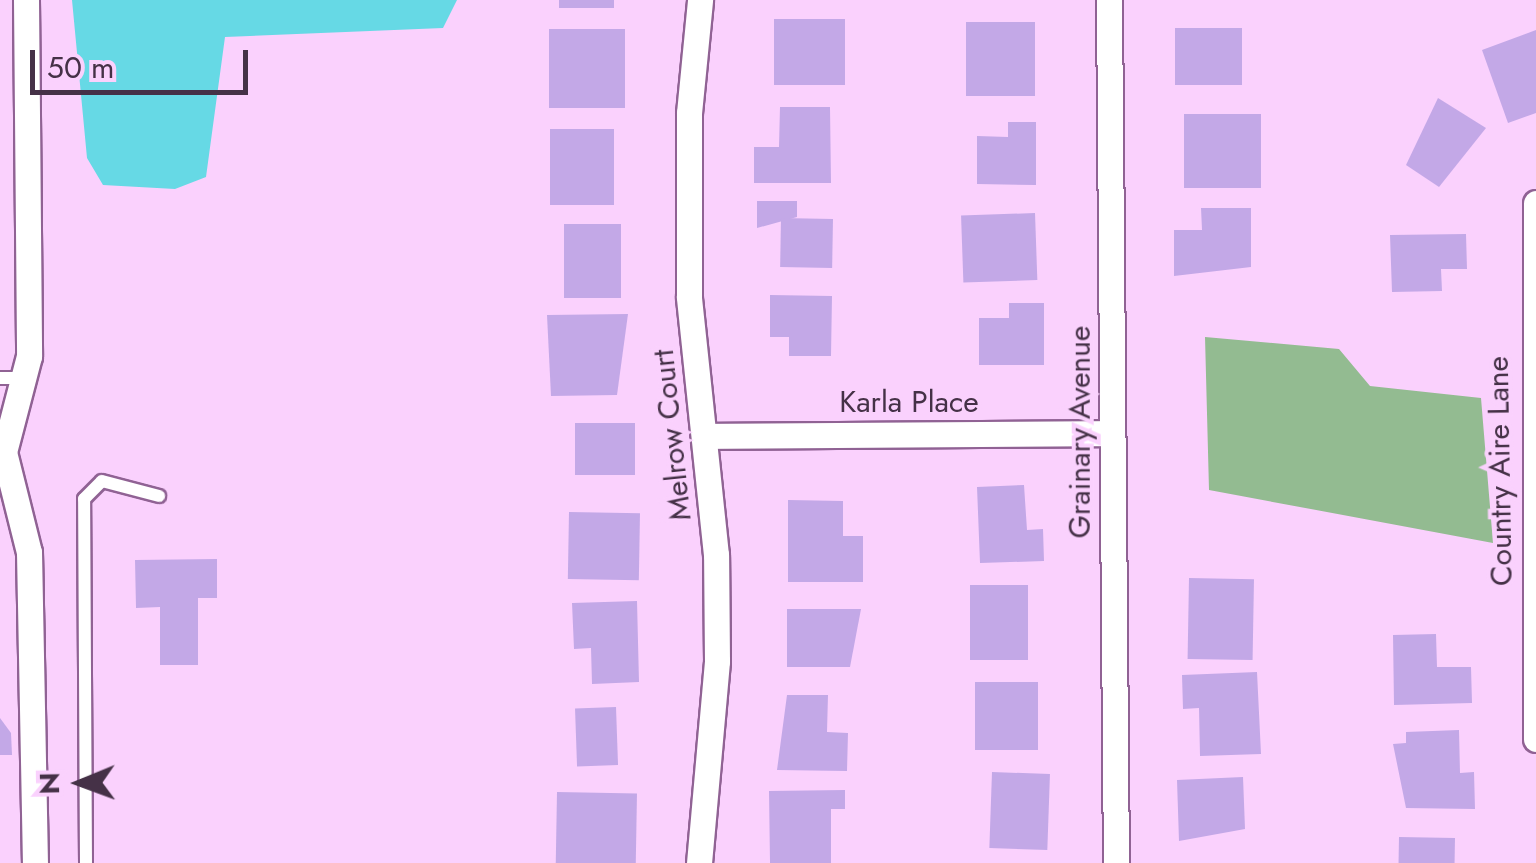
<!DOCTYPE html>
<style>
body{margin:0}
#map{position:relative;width:1536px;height:863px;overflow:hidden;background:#fad1fd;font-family:Jost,sans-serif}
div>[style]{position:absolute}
.green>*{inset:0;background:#93bb91}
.water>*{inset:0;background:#66d9e5}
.building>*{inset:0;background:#c3a8e7;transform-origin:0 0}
.roads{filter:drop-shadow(2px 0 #906294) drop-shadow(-2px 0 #906294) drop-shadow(0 2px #906294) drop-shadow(0 -2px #906294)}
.lane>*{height:12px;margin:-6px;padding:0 6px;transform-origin:6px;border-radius:6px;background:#fff}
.street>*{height:25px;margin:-12.5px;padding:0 12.5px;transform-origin:12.5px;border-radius:12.5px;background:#fff}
span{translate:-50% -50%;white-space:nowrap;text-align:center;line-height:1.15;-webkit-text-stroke:8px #fad1fd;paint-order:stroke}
.street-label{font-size:30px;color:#453147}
.north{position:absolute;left:30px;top:733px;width:100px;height:100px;-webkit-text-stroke:8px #fad1fd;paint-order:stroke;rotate:269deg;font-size:28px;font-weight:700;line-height:40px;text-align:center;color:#453147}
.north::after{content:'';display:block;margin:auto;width:35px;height:45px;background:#453147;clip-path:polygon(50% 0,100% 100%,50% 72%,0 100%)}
.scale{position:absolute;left:30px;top:50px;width:218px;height:45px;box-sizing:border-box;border:5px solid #453147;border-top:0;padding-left:12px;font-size:30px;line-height:35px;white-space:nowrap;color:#453147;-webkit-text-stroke:8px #fad1fd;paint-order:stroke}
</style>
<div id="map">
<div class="green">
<i style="clip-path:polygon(1205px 337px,1339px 349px,1370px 386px,1481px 398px,1493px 543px,1209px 490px)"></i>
</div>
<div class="water">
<i style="clip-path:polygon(72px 0,457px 0,443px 28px,225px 37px,206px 177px,175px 189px,103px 185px,87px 158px)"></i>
</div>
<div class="building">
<i style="left:559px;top:0;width:55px;height:8px"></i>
<i style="left:774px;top:19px;width:71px;height:66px"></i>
<i style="left:966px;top:22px;width:69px;height:74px"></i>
<i style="left:1175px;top:28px;width:67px;height:57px"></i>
<i style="left:549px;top:29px;width:76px;height:79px"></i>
<i style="clip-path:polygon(1536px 30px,1536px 113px,1508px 123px,1482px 50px)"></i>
<i style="clip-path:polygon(1438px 98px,1486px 128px,1439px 187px,1406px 165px)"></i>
<i style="clip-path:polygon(780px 107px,830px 107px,831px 183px,754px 183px,754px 147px,779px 147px)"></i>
<i style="left:1184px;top:114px;width:77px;height:74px"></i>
<i style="clip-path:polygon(1008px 122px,1036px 122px,1036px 185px,977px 184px,977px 136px,1008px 137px)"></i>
<i style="left:550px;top:129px;width:64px;height:76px"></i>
<i style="clip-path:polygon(757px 201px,797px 201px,797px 217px,757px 228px)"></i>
<i style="clip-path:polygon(1201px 208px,1251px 208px,1251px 267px,1174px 276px,1174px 230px,1202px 230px)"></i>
<i style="left:1035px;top:213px;width:67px;height:74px;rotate:88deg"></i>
<i style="left:781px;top:218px;width:52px;height:49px;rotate:1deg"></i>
<i style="left:564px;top:224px;width:57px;height:74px"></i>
<i style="clip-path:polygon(1466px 234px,1467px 269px,1441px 269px,1442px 291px,1392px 292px,1390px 235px)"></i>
<i style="clip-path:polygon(770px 295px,832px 296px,831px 356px,789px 356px,789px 337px,770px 337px)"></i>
<i style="clip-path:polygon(1009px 303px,1044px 303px,1044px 365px,979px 365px,979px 318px,1009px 318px)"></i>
<i style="clip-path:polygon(628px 314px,617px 395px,551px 396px,547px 315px)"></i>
<i style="left:575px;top:423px;width:60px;height:52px"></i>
<i style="clip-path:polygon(1024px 485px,1027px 530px,1043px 529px,1044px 561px,980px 563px,977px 487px)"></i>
<i style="clip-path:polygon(788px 500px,843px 501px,843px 536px,863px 536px,863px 582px,788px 582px)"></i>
<i style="left:569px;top:512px;width:71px;height:67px;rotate:1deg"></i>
<i style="clip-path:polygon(217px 559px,217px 598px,198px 598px,198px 665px,160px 665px,160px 607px,136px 608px,135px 560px)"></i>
<i style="left:1189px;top:578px;width:65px;height:81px;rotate:1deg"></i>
<i style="left:970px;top:585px;width:58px;height:75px"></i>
<i style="clip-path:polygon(637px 601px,639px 682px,592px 684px,591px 648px,574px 649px,572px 603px)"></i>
<i style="clip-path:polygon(787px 609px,861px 609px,850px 667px,787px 667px)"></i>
<i style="clip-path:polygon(1436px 634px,1437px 667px,1471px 667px,1472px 703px,1394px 705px,1393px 635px)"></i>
<i style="clip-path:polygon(1257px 672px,1261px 754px,1200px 756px,1199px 708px,1183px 709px,1182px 675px)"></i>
<i style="left:975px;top:682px;width:63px;height:68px"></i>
<i style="clip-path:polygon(787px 695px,828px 695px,827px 732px,848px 733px,847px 771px,777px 770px)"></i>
<i style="left:616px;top:707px;width:58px;height:41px;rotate:88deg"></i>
<i style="clip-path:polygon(0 718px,11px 733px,12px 755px,0 755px)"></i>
<i style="clip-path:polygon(1459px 730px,1460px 773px,1474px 772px,1475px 809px,1406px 808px,1393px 744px,1406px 743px,1406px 732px)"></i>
<i style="left:992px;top:772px;width:58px;height:76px;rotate:2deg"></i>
<i style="clip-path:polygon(1243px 777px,1245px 829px,1179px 841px,1177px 780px)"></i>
<i style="clip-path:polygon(845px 790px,845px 809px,831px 809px,831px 863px,770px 863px,769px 791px)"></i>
<i style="left:557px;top:792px;width:80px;height:71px;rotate:1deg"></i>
<i style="left:1399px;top:837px;width:56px;height:26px;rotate:1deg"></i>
</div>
<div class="roads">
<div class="lane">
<i style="left:0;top:378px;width:23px"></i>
<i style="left:86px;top:863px;width:364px;rotate:-90.3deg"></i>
<i style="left:84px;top:499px;width:25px;rotate:-45deg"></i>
<i style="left:102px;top:481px;width:59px;rotate:14.7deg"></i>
</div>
<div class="street">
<i style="left:26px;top:0;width:356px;rotate:89.5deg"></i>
<i style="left:29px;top:356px;width:99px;rotate:104.6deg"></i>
<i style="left:4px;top:452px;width:103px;rotate:76deg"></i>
<i style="left:29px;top:552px;width:311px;rotate:88.9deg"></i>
<i style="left:1109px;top:0;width:863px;rotate:89.54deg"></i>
<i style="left:1536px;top:203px;width:536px;rotate:90deg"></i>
<i style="left:706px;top:436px;width:406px;rotate:-0.4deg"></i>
<i style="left:699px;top:863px;width:203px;rotate:-84.9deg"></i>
<i style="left:717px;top:661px;width:106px;rotate:-90.5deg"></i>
<i style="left:716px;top:555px;width:260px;rotate:-96deg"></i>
<i style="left:689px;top:296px;width:183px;rotate:-90deg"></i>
<i style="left:689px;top:113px;width:114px;rotate:-84.4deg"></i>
</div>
</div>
<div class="street-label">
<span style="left:909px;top:402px">Karla Place</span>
<span style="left:1080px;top:432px;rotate:-90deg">Grainary Avenue</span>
<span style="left:672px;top:435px;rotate:-96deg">Melrow Court</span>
<span style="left:1500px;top:471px;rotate:-91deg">Country Aire Lane</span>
</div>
<div class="north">N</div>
<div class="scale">50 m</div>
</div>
